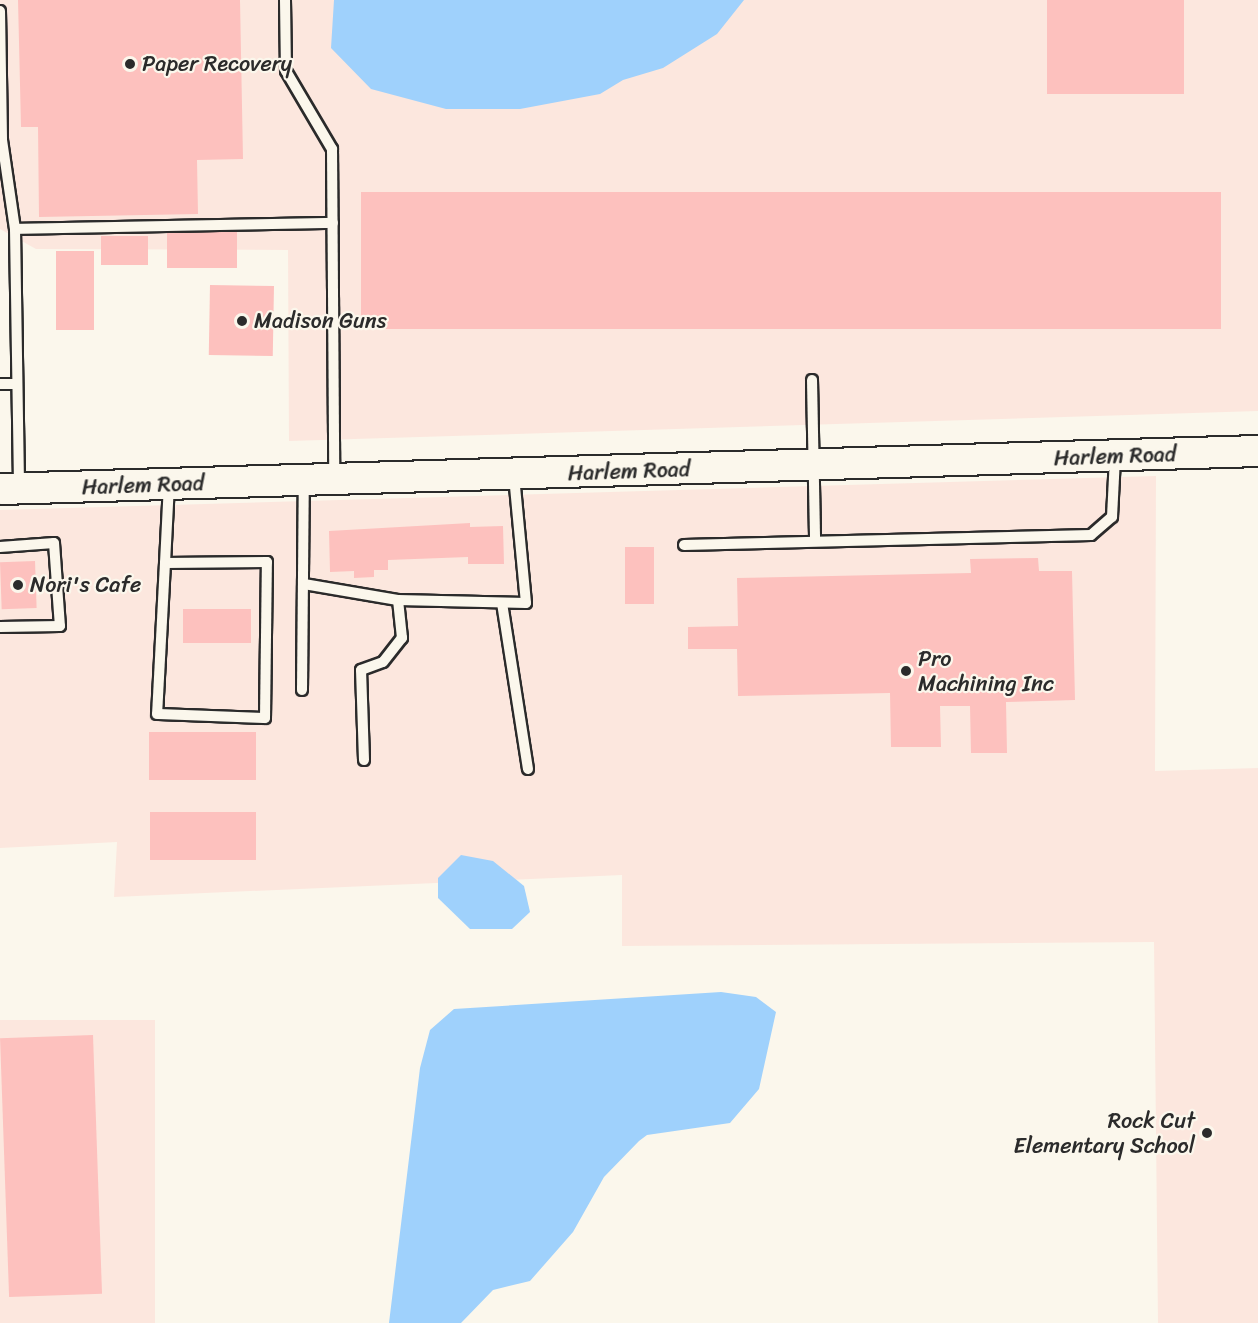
<!DOCTYPE html>
<style>
body{margin:0}
#map{position:relative;width:1258px;height:1323px;overflow:hidden;background:#fbf7ec;font-family:Sriracha,sans-serif}
div>[style]{position:absolute}
.built>*{inset:0;background:#fce7de;transform-origin:0 0}
.water>*{inset:0;background:#9fd1fc}
.building>*{inset:0;background:#fdc1be;transform-origin:0 0}
.roads{filter:drop-shadow(2px 0 #2b2b2b) drop-shadow(-2px 0 #2b2b2b) drop-shadow(0 2px #2b2b2b) drop-shadow(0 -2px #2b2b2b)}
.service>*{height:10px;margin:-5px;padding:0 5px;transform-origin:5px;border-radius:5px;background:#fbf7ec}
.secondary>*{height:30px;margin:-15px;padding:0 15px;transform-origin:15px;border-radius:15px;background:#fbf7ec}
.dots>*{width:16px;height:16px;translate:-50% -50%;box-sizing:border-box;border:3px solid #fbf7ec;border-radius:50%}
span{translate:-50% -50%;white-space:nowrap;text-align:center;line-height:1.15;-webkit-text-stroke:4.5px #fbf7ec;paint-order:stroke}
.poi-label{font-size:22px;color:#2b2b2b}
.left{translate:0 -50%;text-align:left}
.right{translate:-100% -50%;text-align:right}
.street-label{font-size:22px;color:#2b2b2b}
</style>
<div id="map">
<div class="built">
<i style="clip-path:polygon(0 0,1258px 0,1258px 411px,289px 441px,288px 250px,36px 249px,0 229px)"></i>
<i style="clip-path:polygon(1156px 476px,1155px 771px,1258px 768px,1258px 1323px,1158px 1323px,1154px 942px,622px 946px,622px 875px,114px 897px,117px 842px,0 848px,0 510px)"></i>
<i style="left:155px;top:1020px;width:303px;height:155px;rotate:90deg"></i>
</div>
<div class="water">
<i style="clip-path:polygon(334px 0,744px 0,717px 34px,663px 68px,623px 80px,600px 94px,520px 109px,446px 109px,371px 89px,331px 48px)"></i>
<i style="clip-path:polygon(461px 855px,493px 861px,524px 886px,530px 912px,512px 929px,470px 929px,438px 898px,438px 878px)"></i>
<i style="clip-path:polygon(721px 992px,756px 997px,776px 1012px,759px 1089px,730px 1123px,647px 1135px,639px 1141px,604px 1177px,573px 1232px,530px 1281px,493px 1290px,461px 1323px,389px 1323px,420px 1068px,430px 1030px,454px 1009px)"></i>
</div>
<div class="building">
<i style="clip-path:polygon(18px 0,240px 0,243px 159px,197px 160px,198px 214px,39px 217px,38px 127px,21px 127px)"></i>
<i style="left:1047px;top:0;width:137px;height:94px"></i>
<i style="left:1221px;top:192px;width:137px;height:860px;rotate:90deg"></i>
<i style="left:237px;top:231px;width:37px;height:70px;rotate:90deg"></i>
<i style="left:101px;top:236px;width:47px;height:29px"></i>
<i style="left:56px;top:251px;width:38px;height:79px"></i>
<i style="left:210px;top:285px;width:64px;height:70px;rotate:1deg"></i>
<i style="clip-path:polygon(470px 523px,470px 527px,503px 526px,504px 564px,468px 564px,468px 557px,388px 560px,388px 570px,374px 570px,374px 577px,354px 578px,354px 571px,330px 572px,329px 531px)"></i>
<i style="left:625px;top:547px;width:29px;height:57px"></i>
<i style="clip-path:polygon(1038px 558px,1039px 571px,1072px 571px,1075px 700px,1006px 702px,1007px 753px,971px 753px,970px 706px,940px 706px,941px 747px,891px 747px,890px 693px,738px 696px,737px 649px,688px 649px,688px 627px,738px 626px,737px 578px,971px 573px,970px 559px)"></i>
<i style="left:35px;top:561px;width:47px;height:35px;rotate:88deg"></i>
<i style="left:183px;top:609px;width:68px;height:34px"></i>
<i style="left:149px;top:732px;width:107px;height:48px"></i>
<i style="left:150px;top:812px;width:106px;height:48px"></i>
<i style="left:93px;top:1035px;width:259px;height:93px;rotate:88deg"></i>
</div>
<div class="roads">
<div class="service">
<i style="left:285px;top:0;width:71px;rotate:89.2deg"></i>
<i style="left:286px;top:71px;width:91px;rotate:59.5deg"></i>
<i style="left:332px;top:149px;width:327px;rotate:89.6deg"></i>
<i style="left:0;top:11px;width:129px;rotate:89.1deg"></i>
<i style="left:2px;top:140px;width:90px;rotate:81.7deg"></i>
<i style="left:15px;top:229px;width:256px;rotate:89.1deg"></i>
<i style="left:15px;top:229px;width:318px;rotate:-1.1deg"></i>
<i style="left:812px;top:380px;width:161px;rotate:88.9deg"></i>
<i style="left:0;top:384px;width:17px"></i>
<i style="left:684px;top:545px;width:407px;rotate:-1.4deg"></i>
<i style="left:1091px;top:535px;width:28px;rotate:-41deg"></i>
<i style="left:1112px;top:517px;width:59px;rotate:-87.1deg"></i>
<i style="left:0;top:547px;width:54px;rotate:-4.2deg"></i>
<i style="left:54px;top:543px;width:83px;rotate:85.9deg"></i>
<i style="left:60px;top:626px;width:60px;rotate:179deg"></i>
<i style="left:165px;top:563px;width:151px;rotate:93deg"></i>
<i style="left:157px;top:714px;width:108px;rotate:2.1deg"></i>
<i style="left:265px;top:718px;width:156px;rotate:-89.3deg"></i>
<i style="left:267px;top:562px;width:102px;rotate:179.4deg"></i>
<i style="left:165px;top:563px;width:79px;rotate:-87.1deg"></i>
<i style="left:304px;top:584px;width:95px;rotate:9.7deg"></i>
<i style="left:398px;top:600px;width:128px;rotate:1.3deg"></i>
<i style="left:526px;top:603px;width:128px;rotate:-95.4deg"></i>
<i style="left:502px;top:603px;width:168px;rotate:81.1deg"></i>
<i style="left:302px;top:690px;width:209px;rotate:-89.5deg"></i>
<i style="left:364px;top:760px;width:90px;rotate:-91.9deg"></i>
<i style="left:361px;top:670px;width:23px;rotate:-20deg"></i>
<i style="left:383px;top:662px;width:31px;rotate:-52deg"></i>
<i style="left:402px;top:638px;width:38px;rotate:-96deg"></i>
</div>
<div class="secondary">
<i style="left:0;top:489px;width:1259px;rotate:-1.73deg"></i>
</div>
</div>
<div class="dots">
<i style="left:130px;top:64px;background:#2b2b2b"></i>
<i style="left:242px;top:321px;background:#2b2b2b"></i>
<i style="left:18px;top:585px;background:#2b2b2b"></i>
<i style="left:906px;top:671px;background:#2b2b2b"></i>
<i style="left:1207px;top:1133px;background:#2b2b2b"></i>
</div>
<div class="poi-label">
<span class="left" style="left:142px;top:64px">Paper Recovery</span>
<span class="left" style="left:254px;top:321px">Madison Guns</span>
<span class="left" style="left:30px;top:585px">Nori's Cafe</span>
<span class="left" style="left:918px;top:671px">Pro<br>Machining Inc</span>
<span class="right" style="left:1195px;top:1133px">Rock Cut<br>Elementary School</span>
</div>
<div class="street-label">
<span style="left:1115px;top:456px;rotate:-2deg">Harlem Road</span>
<span style="left:629px;top:471px;rotate:-2deg">Harlem Road</span>
<span style="left:143px;top:485px;rotate:-2deg">Harlem Road</span>
</div>
</div>
